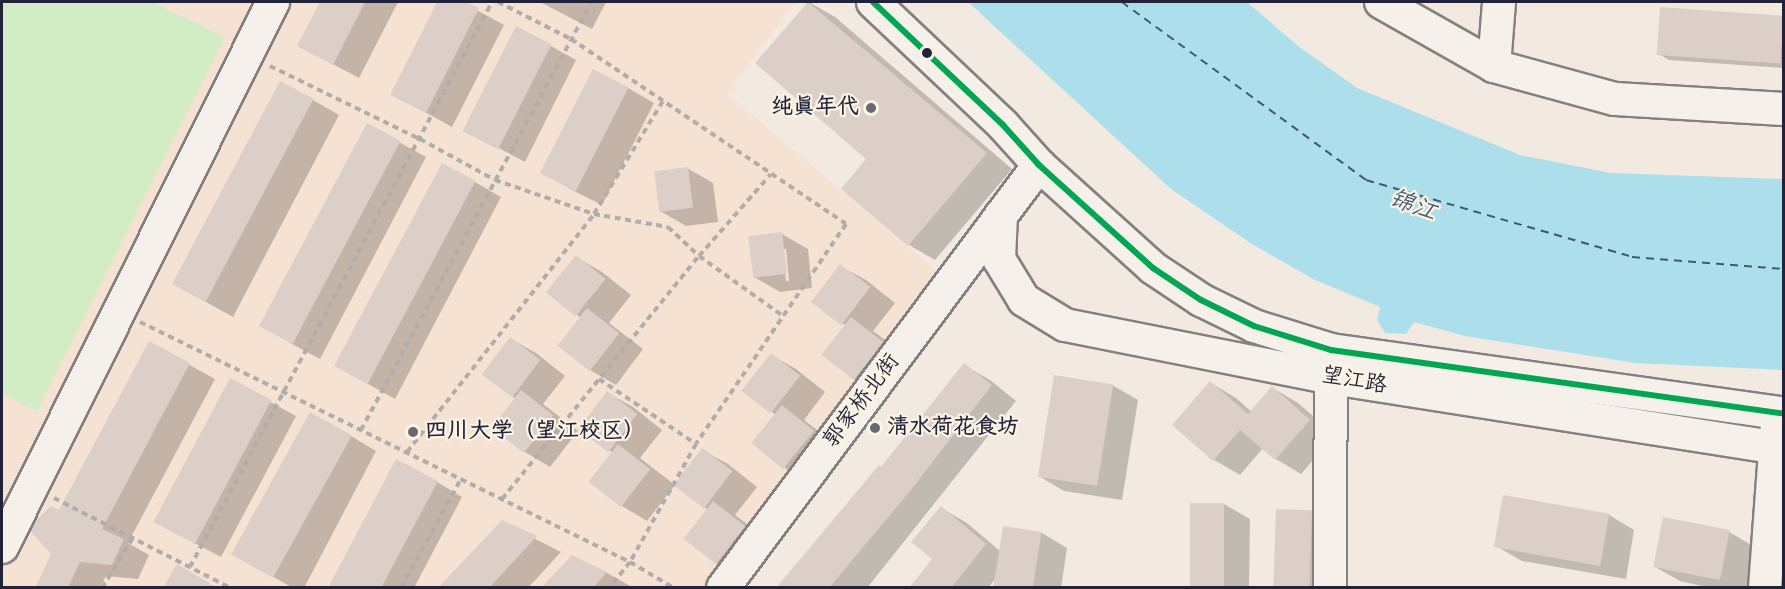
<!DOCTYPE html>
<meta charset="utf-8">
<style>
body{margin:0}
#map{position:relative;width:1785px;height:589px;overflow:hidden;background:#f2e9e0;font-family:Mynerve,"LXGW WenKai TC",sans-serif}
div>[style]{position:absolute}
.built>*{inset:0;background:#f5e2d3}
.green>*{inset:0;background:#d2ecc6}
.water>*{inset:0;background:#addeeb}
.shadow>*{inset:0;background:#0003}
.ferry>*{height:1.5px;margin-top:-0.75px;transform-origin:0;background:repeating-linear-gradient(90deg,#435971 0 8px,transparent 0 14px)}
.building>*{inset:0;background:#dccfc7;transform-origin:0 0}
.path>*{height:4px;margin-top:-2px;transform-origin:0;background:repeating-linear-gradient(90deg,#b0adab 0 6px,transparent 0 10.5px)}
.roads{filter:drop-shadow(2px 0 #848081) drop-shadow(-2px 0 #848081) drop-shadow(0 2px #848081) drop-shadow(0 -2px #848081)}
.minor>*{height:32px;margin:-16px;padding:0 16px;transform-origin:16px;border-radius:16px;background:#f5f1ea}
.bus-1>*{height:6px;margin:-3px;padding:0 3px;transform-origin:3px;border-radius:3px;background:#00a651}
.dots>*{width:16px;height:16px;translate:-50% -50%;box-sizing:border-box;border:3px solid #fcf5e5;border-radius:50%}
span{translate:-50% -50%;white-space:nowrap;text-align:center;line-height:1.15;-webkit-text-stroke:4.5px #fcf5e5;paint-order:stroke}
.poi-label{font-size:22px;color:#22223b;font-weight:700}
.right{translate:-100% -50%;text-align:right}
.left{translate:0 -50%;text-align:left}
.street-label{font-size:22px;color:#22223b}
.water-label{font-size:24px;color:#435971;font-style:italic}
.frame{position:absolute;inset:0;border:3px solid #22223b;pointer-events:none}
</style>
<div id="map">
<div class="built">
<i style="clip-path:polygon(2px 2px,796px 2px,727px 94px,944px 277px,704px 587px,2px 587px)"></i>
</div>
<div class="green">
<i style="clip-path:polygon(2px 2px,152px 2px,225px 37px,37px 411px,2px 394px)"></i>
</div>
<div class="water">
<i style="clip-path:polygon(968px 2px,1247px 2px,1298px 46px,1357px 88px,1520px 155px,1611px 173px,1783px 179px,1783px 370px,1635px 363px,1465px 336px,1414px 322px,1406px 334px,1385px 333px,1377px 320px,1380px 307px,1313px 279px,1252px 244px,1171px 189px)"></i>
</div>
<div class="shadow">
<i style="clip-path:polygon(322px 2px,398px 2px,359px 78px,299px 46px)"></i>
<i style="clip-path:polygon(439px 2px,462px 2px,504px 25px,452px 127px,392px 94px)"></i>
<i style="clip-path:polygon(540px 2px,606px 2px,592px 29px)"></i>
<i style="clip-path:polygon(809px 2px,835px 17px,1012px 169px,935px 260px,909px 245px,843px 189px,869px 159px,757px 63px)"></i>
<i style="clip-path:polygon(1784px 17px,1784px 68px,1669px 60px,1659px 54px)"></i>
<i style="clip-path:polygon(551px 46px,576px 60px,525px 162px,465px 130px)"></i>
<i style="clip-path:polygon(628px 88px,654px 103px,602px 205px,568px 188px)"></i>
<i style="clip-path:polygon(313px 100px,339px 115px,233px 317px,175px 285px)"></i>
<i style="clip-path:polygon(368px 125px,426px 157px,320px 359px,288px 342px)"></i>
<i style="clip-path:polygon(687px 168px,713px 183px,718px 222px,686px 226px,660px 211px)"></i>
<i style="clip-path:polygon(475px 182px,501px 197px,395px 399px,337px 367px)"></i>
<i style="clip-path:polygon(evenodd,782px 234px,808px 249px,812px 288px,780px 292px,754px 277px,782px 234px,783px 249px,786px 249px,789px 281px,786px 281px,783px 249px)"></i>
<i style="clip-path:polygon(576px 257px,602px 272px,631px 295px,609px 323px,643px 349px,616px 385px,590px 370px,581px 318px,577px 315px)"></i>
<i style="clip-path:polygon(840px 266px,866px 280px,895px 303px,873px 331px,908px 357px,880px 393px,854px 379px,846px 326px,812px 301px)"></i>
<i style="clip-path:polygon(511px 339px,536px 353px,565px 376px,543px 404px,578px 431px,550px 467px,525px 452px,516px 399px,483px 374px)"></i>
<i style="clip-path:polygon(150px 343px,215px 379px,128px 543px,149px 555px,138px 579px,106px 576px,100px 588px,37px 588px,53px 554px,60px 512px)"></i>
<i style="clip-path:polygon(771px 355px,796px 369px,825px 392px,804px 420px,838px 446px,810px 483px,785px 468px,776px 415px,743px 390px)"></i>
<i style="clip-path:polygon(964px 365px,990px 380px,1016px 401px,867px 588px,778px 588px,882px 468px)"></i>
<i style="clip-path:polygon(230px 380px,296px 416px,221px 557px,181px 536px)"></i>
<i style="clip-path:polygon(1211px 383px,1236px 398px,1252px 412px,1273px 388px,1298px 403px,1335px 435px,1301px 474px,1276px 459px,1263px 448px,1240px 475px,1214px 460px)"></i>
<i style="clip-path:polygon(1112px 385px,1138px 400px,1122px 500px,1064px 491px,1039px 476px)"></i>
<i style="clip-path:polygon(608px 393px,633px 407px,662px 430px,640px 458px,675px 485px,702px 450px,728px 464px,757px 487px,735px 515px,770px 541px,742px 578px,716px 563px,708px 510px,675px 485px,647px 521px,622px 506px,613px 453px,580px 428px)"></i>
<i style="clip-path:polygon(351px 436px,376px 451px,304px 588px,293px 588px,261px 570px)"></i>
<i style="clip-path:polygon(437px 482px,462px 497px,414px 588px,330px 588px)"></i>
<i style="clip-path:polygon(1224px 504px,1250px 519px,1249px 588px,1191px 588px)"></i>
<i style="clip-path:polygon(941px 508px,967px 523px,1000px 551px,1042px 533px,1067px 548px,1061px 588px,994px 588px,996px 578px,988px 588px,911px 588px,934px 559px)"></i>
<i style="clip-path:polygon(1312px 512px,1338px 526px,1337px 588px,1276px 588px)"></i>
<i style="clip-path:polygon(1609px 515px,1634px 530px,1626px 579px,1522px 561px,1496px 546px)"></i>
<i style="clip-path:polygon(502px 522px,561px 552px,528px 588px,440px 588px)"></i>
<i style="clip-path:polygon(1729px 532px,1755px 547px,1747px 588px,1711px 588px,1680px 581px,1655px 567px)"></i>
<i style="clip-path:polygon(572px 557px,607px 573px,632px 587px,543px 588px)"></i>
</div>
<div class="ferry">
<i style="left:1122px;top:2px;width:302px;rotate:36.1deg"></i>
<i style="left:1366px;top:180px;width:277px;rotate:16.1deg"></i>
<i style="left:1632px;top:257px;width:152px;rotate:4.5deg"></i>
</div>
<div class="building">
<i style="clip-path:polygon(320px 2px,365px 2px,333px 65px,297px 46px)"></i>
<i style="clip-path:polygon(437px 2px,466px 2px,479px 8px,426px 113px,390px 95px)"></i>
<i style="clip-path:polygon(808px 2px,987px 153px,908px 246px,841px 189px,866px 159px,755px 63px)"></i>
<i style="left:1660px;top:7px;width:124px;height:48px;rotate:4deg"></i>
<i style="left:516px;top:26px;width:40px;height:118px;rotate:27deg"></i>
<i style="left:593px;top:69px;width:40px;height:117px;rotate:27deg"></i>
<i style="left:280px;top:81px;width:38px;height:230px;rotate:28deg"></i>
<i style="left:367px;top:123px;width:38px;height:230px;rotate:28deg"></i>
<i style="left:442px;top:163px;width:38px;height:230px;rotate:28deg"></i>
<i style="left:688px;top:167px;width:41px;height:34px;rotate:83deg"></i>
<i style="left:782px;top:232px;width:42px;height:34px;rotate:83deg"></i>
<i style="left:576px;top:255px;width:38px;height:48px;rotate:39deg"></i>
<i style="left:840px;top:264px;width:38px;height:48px;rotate:37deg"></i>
<i style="left:587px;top:308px;width:41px;height:48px;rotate:38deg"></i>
<i style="left:851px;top:317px;width:41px;height:48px;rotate:38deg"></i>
<i style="left:510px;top:337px;width:38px;height:47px;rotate:37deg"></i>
<i style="clip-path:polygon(149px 341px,190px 363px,102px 529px,124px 539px,112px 565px,80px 562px,68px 588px,35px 588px,51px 554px,30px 531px,35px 521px,51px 506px,59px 510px)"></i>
<i style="left:771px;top:353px;width:37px;height:48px;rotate:38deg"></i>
<i style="clip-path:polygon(964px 363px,992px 385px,910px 491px,829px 588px,776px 588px,879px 465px,881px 467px)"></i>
<i style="left:1054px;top:375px;width:60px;height:103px;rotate:9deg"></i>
<i style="left:230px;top:378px;width:47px;height:163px;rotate:28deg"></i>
<i style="clip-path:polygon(1210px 381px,1248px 414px,1272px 386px,1310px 420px,1275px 460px,1240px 430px,1213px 461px,1172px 425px)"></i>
<i style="left:521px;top:390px;width:41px;height:48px;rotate:38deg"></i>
<i style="left:607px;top:391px;width:38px;height:48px;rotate:37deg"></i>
<i style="left:782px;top:405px;width:41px;height:49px;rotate:39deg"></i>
<i style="left:310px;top:412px;width:48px;height:163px;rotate:29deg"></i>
<i style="left:618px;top:444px;width:41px;height:48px;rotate:38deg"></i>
<i style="left:702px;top:448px;width:38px;height:47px;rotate:37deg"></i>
<i style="clip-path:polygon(396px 459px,438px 481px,381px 588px,328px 588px)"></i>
<i style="left:1503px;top:495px;width:108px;height:53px;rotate:10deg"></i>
<i style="left:713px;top:501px;width:41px;height:48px;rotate:38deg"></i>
<i style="left:1190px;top:503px;width:34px;height:85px"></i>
<i style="clip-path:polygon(941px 506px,986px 544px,951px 588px,909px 588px,932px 559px,911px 542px)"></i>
<i style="left:1276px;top:509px;width:36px;height:79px;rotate:2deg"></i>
<i style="left:1663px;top:517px;width:68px;height:51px;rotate:11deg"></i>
<i style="clip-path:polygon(502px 520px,537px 536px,489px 588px,438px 588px)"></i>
<i style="left:1003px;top:526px;width:39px;height:63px;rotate:9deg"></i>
<i style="clip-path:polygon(572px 555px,607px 572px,593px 588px,541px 588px)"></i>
<i style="clip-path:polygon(177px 564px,218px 588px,163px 588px)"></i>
</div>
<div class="path">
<i style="left:498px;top:2px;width:82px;rotate:26.9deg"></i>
<i style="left:571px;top:39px;width:331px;rotate:33.9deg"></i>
<i style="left:846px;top:224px;width:266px;rotate:124.3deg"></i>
<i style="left:696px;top:444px;width:135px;rotate:119.2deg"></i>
<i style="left:630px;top:562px;width:51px;rotate:30.6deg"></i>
<i style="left:270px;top:66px;width:167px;rotate:26deg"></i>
<i style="left:420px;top:139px;width:85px;rotate:28.7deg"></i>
<i style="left:495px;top:180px;width:105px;rotate:19deg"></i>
<i style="left:594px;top:214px;width:75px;rotate:10deg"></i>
<i style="left:668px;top:227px;width:42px;rotate:43.1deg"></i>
<i style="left:699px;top:256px;width:103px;rotate:35.5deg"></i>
<i style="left:140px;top:322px;width:546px;rotate:26.1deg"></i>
<i style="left:630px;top:562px;width:33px;rotate:129deg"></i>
<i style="left:599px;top:379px;width:117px;rotate:33.8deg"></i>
<i style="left:361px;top:430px;width:486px;rotate:-61.7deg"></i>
<i style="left:407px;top:452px;width:303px;rotate:-51.8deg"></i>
<i style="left:594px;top:214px;width:132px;rotate:-58.6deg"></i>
<i style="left:54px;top:498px;width:199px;rotate:27deg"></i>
<i style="left:502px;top:499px;width:313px;rotate:-51deg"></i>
<i style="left:699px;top:256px;width:109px;rotate:-48.7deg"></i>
<i style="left:190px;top:567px;width:641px;rotate:-61.87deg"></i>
<i style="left:102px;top:588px;width:61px;rotate:-58.4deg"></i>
<i style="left:401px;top:588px;width:124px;rotate:-61.2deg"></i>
</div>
<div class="roads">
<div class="minor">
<i style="left:873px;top:2px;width:179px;rotate:43.4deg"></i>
<i style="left:1003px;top:125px;width:54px;rotate:48deg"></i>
<i style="left:1039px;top:165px;width:154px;rotate:42.1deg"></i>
<i style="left:1153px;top:268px;width:58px;rotate:33.7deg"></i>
<i style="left:1201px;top:300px;width:59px;rotate:26.1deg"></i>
<i style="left:1254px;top:326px;width:81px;rotate:17.3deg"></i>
<i style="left:1331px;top:350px;width:457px;rotate:8deg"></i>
<i style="left:1381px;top:2px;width:130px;rotate:29.5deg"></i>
<i style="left:1494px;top:66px;width:125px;rotate:15.3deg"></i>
<i style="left:1615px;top:99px;width:169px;rotate:3.4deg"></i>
<i style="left:1494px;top:66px;width:64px;rotate:-85.5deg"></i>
<i style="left:1001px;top:215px;width:44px;rotate:92.6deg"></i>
<i style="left:999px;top:259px;width:48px;rotate:58.6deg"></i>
<i style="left:1024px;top:300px;width:48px;rotate:31.4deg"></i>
<i style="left:1065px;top:325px;width:272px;rotate:11.2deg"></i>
<i style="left:1332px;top:378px;width:458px;rotate:8.9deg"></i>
<i style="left:2px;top:547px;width:609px;rotate:-63.56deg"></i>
<i style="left:723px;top:588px;width:528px;rotate:-53.24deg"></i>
<i style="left:1330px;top:588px;width:231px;rotate:-89.8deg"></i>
<i style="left:1765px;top:588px;width:162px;rotate:-85.8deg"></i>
</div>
</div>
<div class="bus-1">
<i style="left:873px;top:2px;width:179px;rotate:43.4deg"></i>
<i style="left:1003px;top:125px;width:54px;rotate:48deg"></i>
<i style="left:1039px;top:165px;width:154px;rotate:42.1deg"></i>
<i style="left:1153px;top:268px;width:58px;rotate:33.7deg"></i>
<i style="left:1201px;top:300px;width:59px;rotate:26.1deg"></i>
<i style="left:1254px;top:326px;width:81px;rotate:17.3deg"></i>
<i style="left:1331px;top:350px;width:457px;rotate:8deg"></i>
</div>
<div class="dots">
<i style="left:927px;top:53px;background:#22223b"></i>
<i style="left:871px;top:108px;background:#6b6875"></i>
<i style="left:875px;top:428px;background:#6b6875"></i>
<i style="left:413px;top:432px;background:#6b6875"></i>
</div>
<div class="poi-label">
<span class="right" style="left:859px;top:108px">纯真年代</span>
<span class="left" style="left:887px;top:428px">清水荷花食坊</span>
<span class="left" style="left:425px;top:432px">四川大学（望江校区）</span>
</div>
<div class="street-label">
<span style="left:1354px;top:381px;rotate:10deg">望江路</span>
<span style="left:862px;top:401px;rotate:-53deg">郭家桥北街</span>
</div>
<div class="water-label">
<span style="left:1413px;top:206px;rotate:21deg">锦江</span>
</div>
<div class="frame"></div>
</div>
